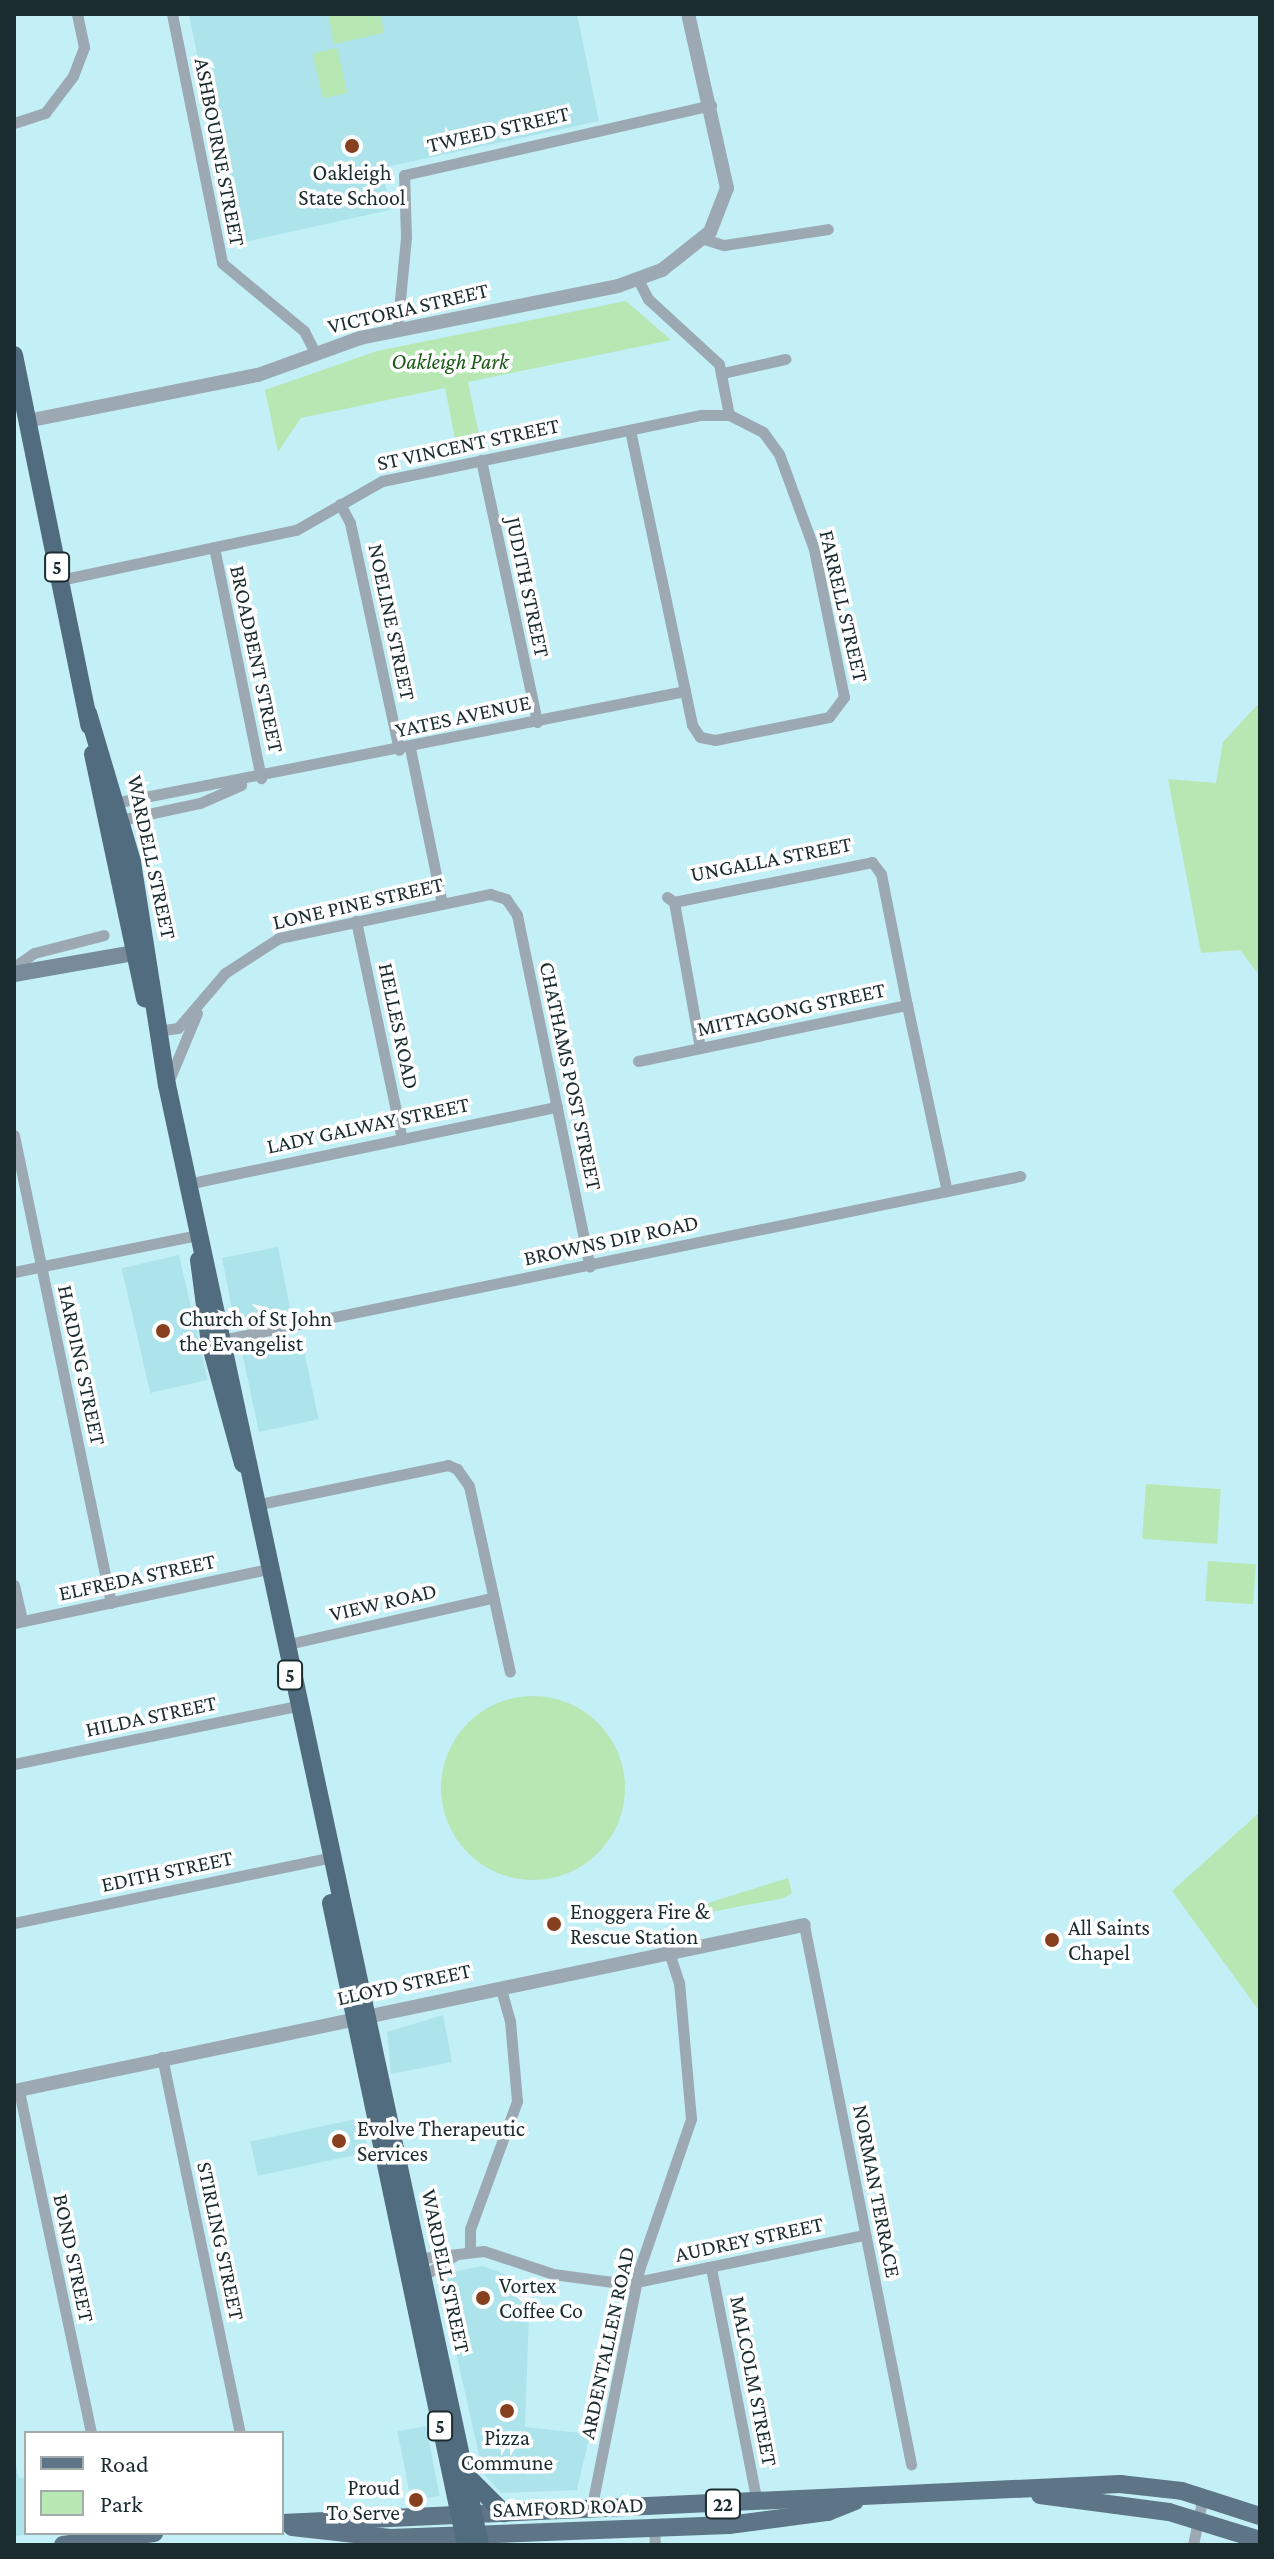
<!DOCTYPE html>
<style>
body{margin:0}
#map{position:relative;width:1274px;height:2559px;overflow:hidden;background:#c3f0f7;font-family:"Crimson Pro",serif}
div>[style]{position:absolute}
.built>*{inset:0;background:#ade3eb;transform-origin:0 0}
.green>*{inset:0;background:#b7e7b2;transform-origin:0 0}
.round{border-radius:50%}
.minor>*{height:11px;margin:-5.5px;padding:0 5.5px;transform-origin:5.5px;border-radius:5.5px;background:#9ca9b3}
.tertiary>*{height:14px;margin:-7px;padding:0 7px;transform-origin:7px;border-radius:7px;background:#9ca9b3}
.secondary>*{height:16px;margin:-8px;padding:0 8px;transform-origin:8px;border-radius:8px;background:#778b9a}
.primary>*{height:18px;margin:-9px;padding:0 9px;transform-origin:9px;border-radius:9px;background:#5d7587}
.trunk>*{height:18px;margin:-9px;padding:0 9px;transform-origin:9px;border-radius:9px;background:#526c7f}
.dots>*{width:22px;height:22px;translate:-50% -50%;box-sizing:border-box;border:4px solid #fff;border-radius:50%}
span{translate:-50% -50%;white-space:nowrap;text-align:center;line-height:1.15;-webkit-text-stroke:7px #fff;paint-order:stroke}
.shield-label span{padding:2px 6px;background:#fff;border:2px solid;border-radius:6px;-webkit-text-stroke-width:0}
.shield-label{font-size:20px;color:#1b2c2f;font-weight:700}
.street-label{font-size:22px;color:#1b2c2f}
.poi-label{font-size:22px;color:#1b2c2f}
.left{translate:0 -50%;text-align:left}
.right{translate:-100% -50%;text-align:right}
.park-label{font-size:22px;color:#1a5916;font-style:italic}
.frame{position:absolute;inset:0;border:16px solid #1b2c2f;pointer-events:none}
.legend{position:absolute;left:24px;top:2431px;width:260px;height:104px;box-sizing:border-box;background:#fff;border:2px solid #a4abac;margin:0;padding:10px 14px;list-style:none;font-size:24px;color:#1b2c2f}
.legend li{display:flex;align-items:center;gap:16px;height:40px}
.legend b{width:40px;border:2px solid #a4abac}
</style>
<div id="map">
<div class="built">
<i style="clip-path:polygon(189px 14px,577px 14px,599px 121px,382px 168px,390px 210px,235px 244px)"></i>
<i style="left:278px;top:1247px;width:65px;height:57px;rotate:79deg"></i>
<i style="left:179px;top:1255px;width:128px;height:59px;rotate:77deg"></i>
<i style="left:302px;top:1341px;width:80px;height:61px;rotate:78deg"></i>
<i style="clip-path:polygon(443px 2015px,452px 2062px,391px 2074px,387px 2032px)"></i>
<i style="left:361px;top:2118px;width:35px;height:113px;rotate:78deg"></i>
<i style="clip-path:polygon(483px 2266px,530px 2284px,525px 2427px,590px 2434px,577px 2490px,501px 2493px,483px 2473px,440px 2281px,447px 2273px)"></i>
<i style="left:426px;top:2426px;width:71px;height:29px;rotate:79deg"></i>
<i style="clip-path:polygon(14px 2456px,19px 2478px,26px 2477px,26px 2533px,39px 2533px,14px 2536px)"></i>
</div>
<div class="green">
<i style="clip-path:polygon(328px 14px,380px 14px,384px 33px,334px 44px)"></i>
<i style="left:337px;top:48px;width:46px;height:25px;rotate:77deg"></i>
<i style="clip-path:polygon(626px 301px,671px 340px,468px 382px,481px 444px,457px 449px,445px 388px,301px 418px,278px 452px,265px 390px,377px 351px)"></i>
<i style="clip-path:polygon(1260px 702px,1260px 976px,1240px 950px,1201px 953px,1168px 779px,1216px 783px,1223px 742px)"></i>
<i style="left:1146px;top:1484px;width:75px;height:55px;rotate:4deg"></i>
<i style="left:1208px;top:1561px;width:48px;height:40px;rotate:4deg"></i>
<i class="round" style="left:441px;top:1696px;width:184px;height:184px"></i>
<i style="clip-path:polygon(1260px 1812px,1260px 2012px,1172px 1891px)"></i>
<i style="clip-path:polygon(788px 1878px,792px 1893px,784px 1898px,690px 1916px,711px 1902px)"></i>
</div>
<div class="minor">
<i style="left:172px;top:14px;width:254px;rotate:78.6deg"></i>
<i style="left:222px;top:263px;width:107px;rotate:39.7deg"></i>
<i style="left:304px;top:331px;width:25px;rotate:63deg"></i>
<i style="left:14px;top:123px;width:33px;rotate:-18deg"></i>
<i style="left:45px;top:113px;width:46px;rotate:-52.9deg"></i>
<i style="left:73px;top:76px;width:31px;rotate:-69deg"></i>
<i style="left:84px;top:47px;width:34px;rotate:-102deg"></i>
<i style="left:704px;top:239px;width:21px;rotate:17deg"></i>
<i style="left:724px;top:245px;width:105px;rotate:-8.7deg"></i>
<i style="left:397px;top:331px;width:94px;rotate:-84.5deg"></i>
<i style="left:406px;top:237px;width:62px;rotate:-91.8deg"></i>
<i style="left:404px;top:175px;width:315px;rotate:-12.8deg"></i>
<i style="left:723px;top:373px;width:64px;rotate:-12.7deg"></i>
<i style="left:630px;top:430px;width:301px;rotate:78.1deg"></i>
<i style="left:692px;top:725px;width:14px;rotate:56deg"></i>
<i style="left:700px;top:737px;width:15px;rotate:11deg"></i>
<i style="left:715px;top:740px;width:116px;rotate:-11.4deg"></i>
<i style="left:829px;top:717px;width:25px;rotate:-53deg"></i>
<i style="left:844px;top:697px;width:151px;rotate:-101.5deg"></i>
<i style="left:814px;top:549px;width:101px;rotate:-110.2deg"></i>
<i style="left:779px;top:454px;width:27px;rotate:-126deg"></i>
<i style="left:763px;top:432px;width:38px;rotate:-153deg"></i>
<i style="left:481px;top:460px;width:268px;rotate:77.9deg"></i>
<i style="left:340px;top:504px;width:21px;rotate:62deg"></i>
<i style="left:350px;top:523px;width:232px;rotate:77.8deg"></i>
<i style="left:214px;top:547px;width:236px;rotate:78.5deg"></i>
<i style="left:60px;top:580px;width:241px;rotate:-12deg"></i>
<i style="left:296px;top:530px;width:99px;rotate:-29.7deg"></i>
<i style="left:382px;top:481px;width:327px;rotate:-11.7deg"></i>
<i style="left:702px;top:415px;width:27px"></i>
<i style="left:729px;top:415px;width:52px;rotate:-101.1deg"></i>
<i style="left:719px;top:364px;width:96px;rotate:-137.5deg"></i>
<i style="left:648px;top:299px;width:20px;rotate:-117deg"></i>
<i style="left:410px;top:748px;width:159px;rotate:78.4deg"></i>
<i style="left:109px;top:804px;width:587px;rotate:-11.1deg"></i>
<i style="left:116px;top:821px;width:86px;rotate:-12.1deg"></i>
<i style="left:200px;top:803px;width:45px;rotate:-23.7deg"></i>
<i style="left:667px;top:897px;width:9px;rotate:36deg"></i>
<i style="left:674px;top:902px;width:202px;rotate:-11.4deg"></i>
<i style="left:872px;top:862px;width:15px;rotate:53deg"></i>
<i style="left:881px;top:874px;width:134px;rotate:78.8deg"></i>
<i style="left:674px;top:902px;width:148px;rotate:79.9deg"></i>
<i style="left:356px;top:921px;width:223px;rotate:78.1deg"></i>
<i style="left:14px;top:967px;width:24px;rotate:-35deg"></i>
<i style="left:34px;top:953px;width:72px;rotate:-14.4deg"></i>
<i style="left:156px;top:1031px;width:22px;rotate:-8deg"></i>
<i style="left:178px;top:1028px;width:72px;rotate:-49.5deg"></i>
<i style="left:225px;top:973px;width:64px;rotate:-32.9deg"></i>
<i style="left:279px;top:938px;width:216px;rotate:-11.8deg"></i>
<i style="left:490px;top:894px;width:17px;rotate:17deg"></i>
<i style="left:506px;top:899px;width:19px;rotate:55deg"></i>
<i style="left:517px;top:915px;width:359px;rotate:78.3deg"></i>
<i style="left:638px;top:1061px;width:275px;rotate:-11.8deg"></i>
<i style="left:907px;top:1005px;width:190px;rotate:77.9deg"></i>
<i style="left:167px;top:1085px;width:78px;rotate:-67.4deg"></i>
<i style="left:14px;top:1135px;width:478px;rotate:78.3deg"></i>
<i style="left:187px;top:1184px;width:378px;rotate:-11.8deg"></i>
<i style="left:14px;top:1272px;width:188px;rotate:-11.4deg"></i>
<i style="left:217px;top:1341px;width:820px;rotate:-11.61deg"></i>
<i style="left:255px;top:1505px;width:197px;rotate:-11.7deg"></i>
<i style="left:448px;top:1465px;width:10px;rotate:24deg"></i>
<i style="left:457px;top:1469px;width:21px;rotate:55deg"></i>
<i style="left:469px;top:1486px;width:190px;rotate:77.6deg"></i>
<i style="left:14px;top:1585px;width:37px;rotate:77deg"></i>
<i style="left:14px;top:1623px;width:260px;rotate:-12deg"></i>
<i style="left:284px;top:1645px;width:212px;rotate:-12.8deg"></i>
<i style="left:14px;top:1764px;width:288px;rotate:-11.6deg"></i>
<i style="left:14px;top:1923px;width:321px;rotate:-11.7deg"></i>
<i style="left:804px;top:1925px;width:550px;rotate:78.77deg"></i>
<i style="left:162px;top:2057px;width:384px;rotate:78.3deg"></i>
<i style="left:19px;top:2091px;width:349px;rotate:78.1deg"></i>
<i style="left:470px;top:2252px;width:23px;rotate:-90deg"></i>
<i style="left:470px;top:2229px;width:136px;rotate:-69.8deg"></i>
<i style="left:517px;top:2101px;width:80px;rotate:-95deg"></i>
<i style="left:510px;top:2021px;width:35px;rotate:-106deg"></i>
<i style="left:415px;top:2259px;width:69px;rotate:-6.6deg"></i>
<i style="left:484px;top:2251px;width:73px;rotate:18.4deg"></i>
<i style="left:553px;top:2274px;width:75px;rotate:7.7deg"></i>
<i style="left:627px;top:2284px;width:241px;rotate:-11.7deg"></i>
<i style="left:711px;top:2268px;width:239px;rotate:78.9deg"></i>
<i style="left:423px;top:2276px;width:40px;rotate:-32.9deg"></i>
<i style="left:591px;top:2510px;width:245px;rotate:-78.7deg"></i>
<i style="left:639px;top:2270px;width:160px;rotate:-71deg"></i>
<i style="left:691px;top:2119px;width:137px;rotate:-95deg"></i>
<i style="left:679px;top:1983px;width:32px;rotate:-108deg"></i>
<i style="left:654px;top:2528px;width:17px;rotate:87deg"></i>
<i style="left:1193px;top:2545px;width:50px;rotate:-78.5deg"></i>
</div>
<div class="tertiary">
<i style="left:27px;top:421px;width:236px;rotate:-11.3deg"></i>
<i style="left:258px;top:375px;width:109px;rotate:-19.9deg"></i>
<i style="left:360px;top:338px;width:263px;rotate:-11.4deg"></i>
<i style="left:618px;top:286px;width:47px;rotate:-20deg"></i>
<i style="left:662px;top:270px;width:61px;rotate:-38.4deg"></i>
<i style="left:710px;top:232px;width:47px;rotate:-68.9deg"></i>
<i style="left:727px;top:188px;width:178px;rotate:-102.6deg"></i>
<i style="left:14px;top:2091px;width:807px;rotate:-11.87deg"></i>
</div>
<div class="secondary">
<i style="left:14px;top:974px;width:134px;rotate:-9.9deg"></i>
</div>
<div class="primary">
<i style="left:1040px;top:2495px;width:130px;rotate:7.5deg"></i>
<i style="left:1169px;top:2512px;width:95px;rotate:17.1deg"></i>
<i style="left:282px;top:2523px;width:839px;rotate:-2.66deg"></i>
<i style="left:1120px;top:2484px;width:62px;rotate:6.4deg"></i>
<i style="left:1182px;top:2491px;width:82px;rotate:17.8deg"></i>
<i style="left:292px;top:2527px;width:99px;rotate:6.4deg"></i>
<i style="left:390px;top:2538px;width:339px;rotate:-2.2deg"></i>
<i style="left:729px;top:2525px;width:100px;rotate:-7.5deg"></i>
<i style="left:828px;top:2512px;width:29px;rotate:-22deg"></i>
<i style="left:63px;top:2545px;width:92px;rotate:-7.5deg"></i>
</div>
<div class="trunk">
<i style="left:14px;top:355px;width:378px;rotate:78.5deg"></i>
<i style="left:88px;top:713px;width:155px;rotate:73.5deg"></i>
<i style="left:132px;top:862px;width:226px;rotate:81.1deg"></i>
<i style="left:167px;top:1085px;width:1493px;rotate:77.9deg"></i>
<i style="left:93px;top:754px;width:250px;rotate:78deg"></i>
<i style="left:199px;top:1260px;width:84px;rotate:82.5deg"></i>
<i style="left:210px;top:1343px;width:125px;rotate:74.7deg"></i>
<i style="left:331px;top:1903px;width:656px;rotate:78.12deg"></i>
<i style="left:466px;top:2475px;width:54px;rotate:45deg"></i>
</div>
<div class="dots">
<i style="left:352px;top:146px;background:#87401e"></i>
<i style="left:163px;top:1331px;background:#87401e"></i>
<i style="left:554px;top:1924px;background:#87401e"></i>
<i style="left:1052px;top:1940px;background:#87401e"></i>
<i style="left:339px;top:2141px;background:#87401e"></i>
<i style="left:483px;top:2298px;background:#87401e"></i>
<i style="left:507px;top:2411px;background:#87401e"></i>
<i style="left:416px;top:2500px;background:#87401e"></i>
</div>
<div class="shield-label">
<span style="left:57px;top:567px">5</span>
<span style="left:290px;top:1675px">5</span>
<span style="left:440px;top:2426px">5</span>
<span style="left:723px;top:2504px">22</span>
</div>
<div class="street-label">
<span style="left:498px;top:129px;rotate:-13deg">TWEED STREET</span>
<span style="left:220px;top:152px;rotate:79deg">ASHBOURNE STREET</span>
<span style="left:408px;top:308px;rotate:-13deg">VICTORIA STREET</span>
<span style="left:468px;top:444px;rotate:-12deg">ST VINCENT STREET</span>
<span style="left:528px;top:587px;rotate:78deg">JUDITH STREET</span>
<span style="left:844px;top:606px;rotate:77deg">FARRELL STREET</span>
<span style="left:392px;top:622px;rotate:78deg">NOELINE STREET</span>
<span style="left:257px;top:659px;rotate:78deg">BROADBENT STREET</span>
<span style="left:463px;top:716px;rotate:-12deg">YATES AVENUE</span>
<span style="left:152px;top:857px;rotate:78deg">WARDELL STREET</span>
<span style="left:771px;top:859px;rotate:-11deg">UNGALLA STREET</span>
<span style="left:358px;top:903px;rotate:-13deg">LONE PINE STREET</span>
<span style="left:791px;top:1009px;rotate:-12deg">MITTAGONG STREET</span>
<span style="left:399px;top:1026px;rotate:78deg">HELLES ROAD</span>
<span style="left:571px;top:1076px;rotate:78deg">CHATHAMS POST STREET</span>
<span style="left:368px;top:1125px;rotate:-12deg">LADY GALWAY STREET</span>
<span style="left:611px;top:1240px;rotate:-12deg">BROWNS DIP ROAD</span>
<span style="left:82px;top:1365px;rotate:78deg">HARDING STREET</span>
<span style="left:137px;top:1577px;rotate:-12deg">ELFREDA STREET</span>
<span style="left:383px;top:1602px;rotate:-13deg">VIEW ROAD</span>
<span style="left:151px;top:1716px;rotate:-12deg">HILDA STREET</span>
<span style="left:167px;top:1871px;rotate:-12deg">EDITH STREET</span>
<span style="left:404px;top:1984px;rotate:-12deg">LLOYD STREET</span>
<span style="left:877px;top:2191px;rotate:79deg">NORMAN TERRACE</span>
<span style="left:749px;top:2239px;rotate:-12deg">AUDREY STREET</span>
<span style="left:221px;top:2241px;rotate:78deg">STIRLING STREET</span>
<span style="left:74px;top:2258px;rotate:78deg">BOND STREET</span>
<span style="left:446px;top:2271px;rotate:78deg">WARDELL STREET</span>
<span style="left:607px;top:2343px;rotate:-78deg">ARDENTALLEN ROAD</span>
<span style="left:754px;top:2381px;rotate:79deg">MALCOLM STREET</span>
<span style="left:568px;top:2507px;rotate:-2deg">SAMFORD ROAD</span>
</div>
<div class="poi-label">
<span style="left:352px;top:185px">Oakleigh<br>State School</span>
<span class="left" style="left:179px;top:1331px">Church of St John<br>the Evangelist</span>
<span class="left" style="left:570px;top:1924px">Enoggera Fire &amp;<br>Rescue Station</span>
<span class="left" style="left:1068px;top:1940px">All Saints<br>Chapel</span>
<span class="left" style="left:357px;top:2141px">Evolve Therapeutic<br>Services</span>
<span class="left" style="left:499px;top:2298px">Vortex<br>Coffee Co</span>
<span style="left:507px;top:2450px">Pizza<br>Commune</span>
<span class="right" style="left:400px;top:2500px">Proud<br>To Serve</span>
</div>
<div class="park-label">
<span style="left:450px;top:362px">Oakleigh Park</span>
</div>
<div class="frame"></div>
<ul class="legend">
<li><b style="height:10px;background:#5d7587"></b>Road</li>
<li><b style="height:22px;background:#b7e7b2"></b>Park</li>
</ul>
</div>
